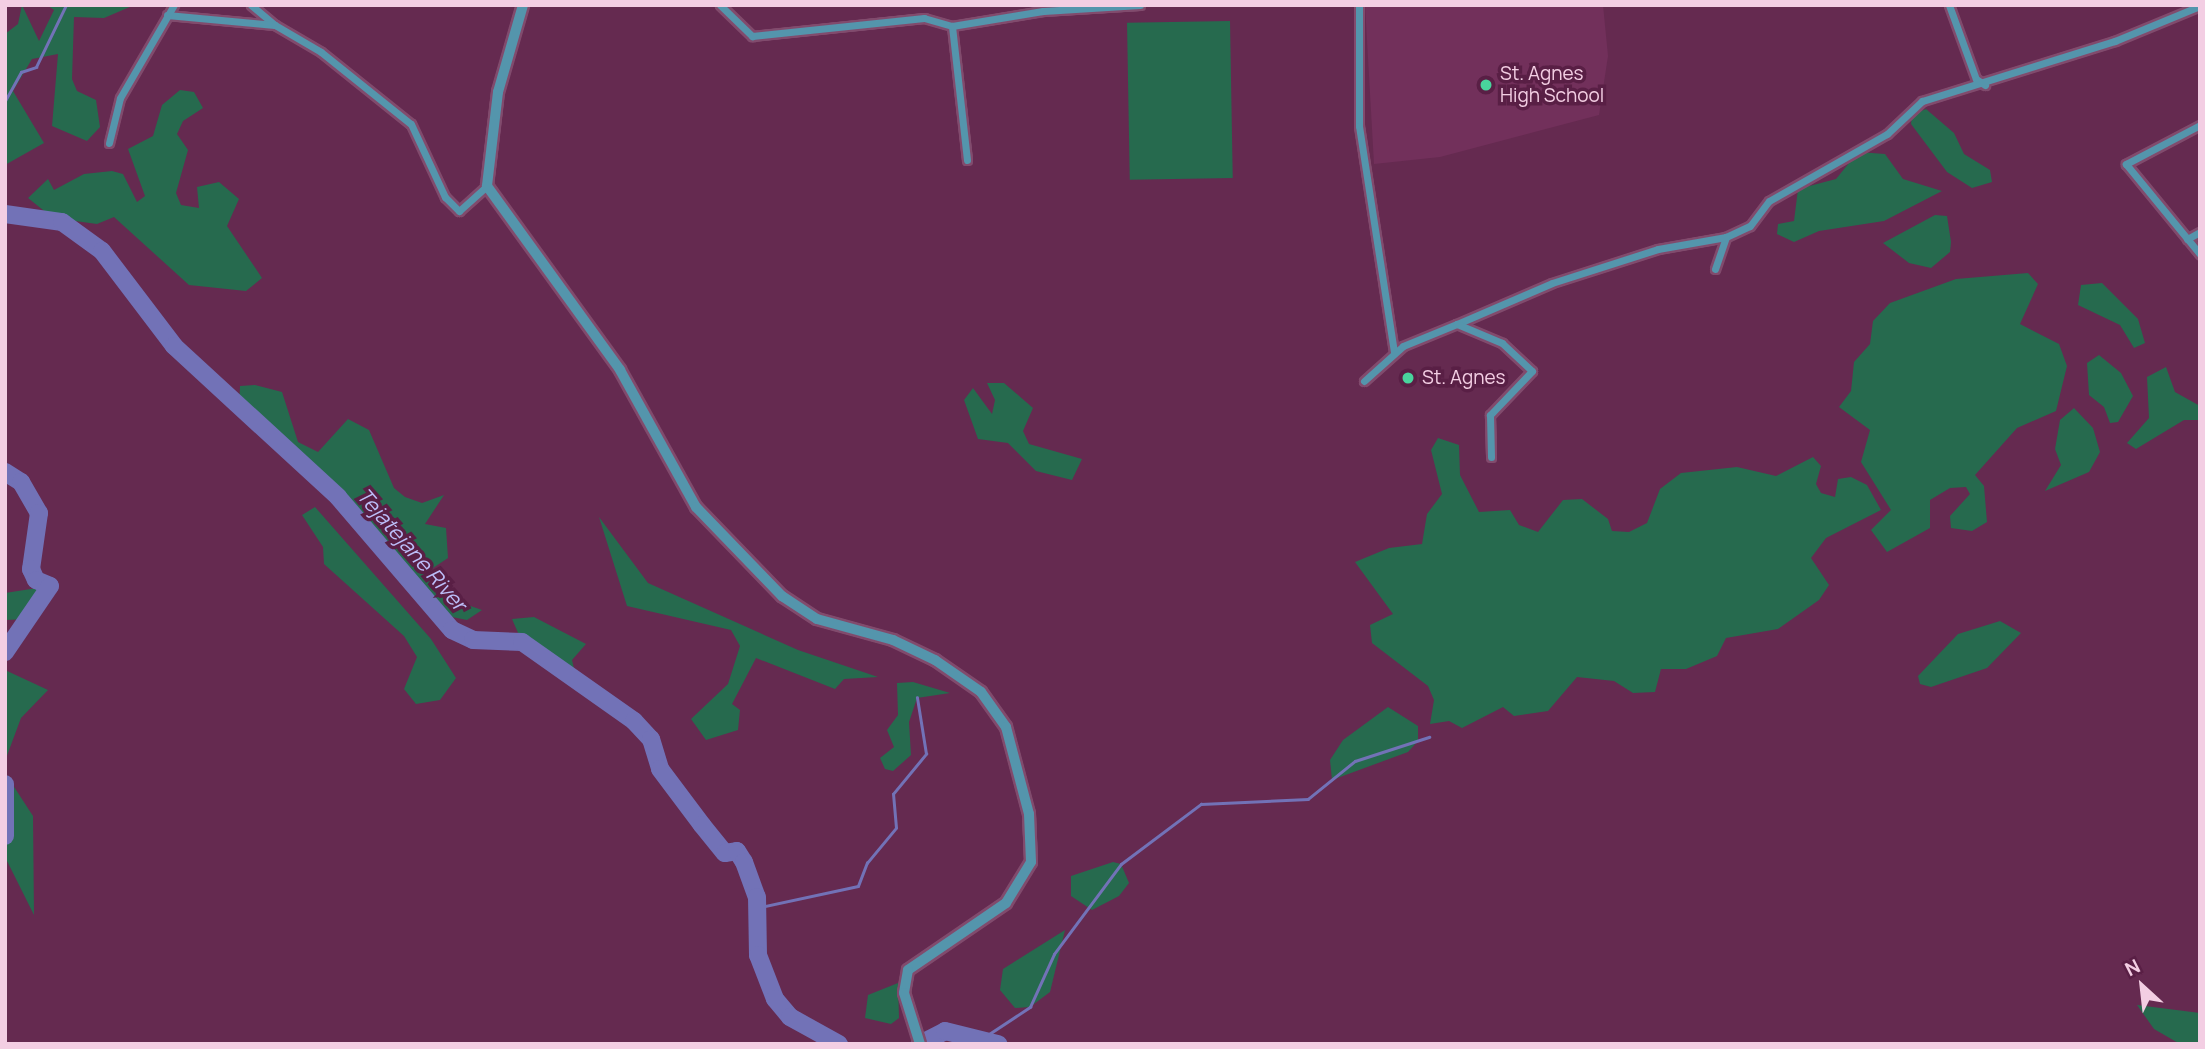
<!DOCTYPE html>
<style>
body{margin:0}
#map{position:relative;width:2205px;height:1049px;overflow:hidden;background:#652a50;font-family:Manrope,sans-serif}
div>[style]{position:absolute}
.built>*{inset:0;background:#72305b}
.green>*{inset:0;background:#266a4e;transform-origin:0 0}
.stream>*{height:2.5px;margin:-1.25px;padding:0 1.25px;transform-origin:1.25px;border-radius:1.25px;background:#7272b7}
.river>*{height:18px;margin:-9px;padding:0 9px;transform-origin:9px;border-radius:9px;background:#7272b7}
.roads{filter:drop-shadow(2px 0 #814b6d) drop-shadow(-2px 0 #814b6d) drop-shadow(0 2px #814b6d) drop-shadow(0 -2px #814b6d)}
.minor>*{height:7px;margin:-3.5px;padding:0 3.5px;transform-origin:3.5px;border-radius:3.5px;background:#5495ac}
.tertiary>*{height:10px;margin:-5px;padding:0 5px;transform-origin:5px;border-radius:5px;background:#5495ac}
.dots>*{width:19px;height:19px;translate:-50% -50%;box-sizing:border-box;border:4px solid #591f45;border-radius:50%}
span{translate:-50% -50%;white-space:nowrap;text-align:center;line-height:1.15;-webkit-text-stroke:7px #591f45;paint-order:stroke}
.poi-label{font-size:19px;color:#f3cee3}
.left{translate:0 -50%;text-align:left}
.water-label{font-size:21px;color:#bcbef8;font-style:italic}
.frame{position:absolute;inset:0;border:7px solid #f3cee3;pointer-events:none}
.north{position:absolute;left:2107px;top:951px;width:70px;height:70px;-webkit-text-stroke:5px #591f45;paint-order:stroke;rotate:333deg;font-size:19px;font-weight:700;line-height:28px;text-align:center;color:#f3cee3}
.north::after{content:'';display:block;margin:auto;width:24px;height:32px;background:#f3cee3;clip-path:polygon(50% 0,100% 100%,50% 72%,0 100%)}
</style>
<div id="map">
<div class="built">
<i style="clip-path:polygon(1365px 5px,1603px 5px,1608px 56px,1599px 115px,1440px 157px,1374px 164px)"></i>
</div>
<div class="green">
<i style="clip-path:polygon(22px 5px,39px 41px,54px 10px,47px 5px,132px 6px,104px 18px,74px 17px,72px 79px,77px 91px,96px 100px,100px 127px,87px 141px,52px 126px,58px 54px,32px 59px,13px 91px,44px 143px,5px 165px,5px 34px,18px 24px)"></i>
<i style="left:1230px;top:21px;width:157px;height:103px;rotate:89deg"></i>
<i style="clip-path:polygon(180px 90px,194px 92px,203px 108px,183px 121px,177px 134px,188px 150px,176px 193px,181px 205px,199px 208px,197px 187px,219px 182px,239px 199px,227px 226px,262px 278px,246px 291px,189px 285px,114px 217px,97px 224px,53px 218px,28px 198px,48px 179px,54px 190px,84px 174px,112px 171px,123px 174px,137px 202px,145px 196px,128px 149px,153px 136px,162px 105px)"></i>
<i style="clip-path:polygon(1926px 109px,1954px 133px,1964px 154px,1990px 170px,1992px 182px,1972px 188px,1947px 172px,1911px 124px,1912px 115px)"></i>
<i style="clip-path:polygon(1858px 152px,1885px 154px,1903px 179px,1942px 191px,1884px 221px,1819px 231px,1794px 242px,1777px 234px,1778px 224px,1794px 221px,1798px 189px,1836px 179px)"></i>
<i style="clip-path:polygon(1935px 215px,1947px 216px,1951px 242px,1950px 252px,1931px 268px,1909px 263px,1883px 243px)"></i>
<i style="clip-path:polygon(2028px 273px,2038px 284px,2020px 324px,2059px 344px,2067px 366px,2056px 411px,2017px 428px,1975px 475px,1984px 486px,1987px 522px,1972px 531px,1951px 528px,1950px 516px,1970px 494px,1966px 487px,1950px 488px,1930px 500px,1930px 528px,1887px 552px,1871px 530px,1891px 510px,1861px 462px,1870px 430px,1839px 407px,1851px 391px,1854px 362px,1870px 344px,1873px 321px,1890px 303px,1956px 279px)"></i>
<i style="clip-path:polygon(2102px 283px,2138px 319px,2145px 343px,2134px 348px,2120px 325px,2078px 305px,2081px 285px)"></i>
<i style="clip-path:polygon(2099px 355px,2121px 373px,2133px 396px,2118px 422px,2110px 423px,2104px 407px,2089px 395px,2087px 363px)"></i>
<i style="clip-path:polygon(2166px 367px,2175px 392px,2200px 406px,2200px 420px,2184px 420px,2136px 449px,2127px 443px,2149px 418px,2147px 377px)"></i>
<i style="clip-path:polygon(987px 383px,1004px 383px,1033px 408px,1023px 431px,1029px 444px,1082px 459px,1072px 480px,1036px 471px,1008px 443px,978px 439px,964px 400px,973px 388px,992px 414px,995px 400px)"></i>
<i style="clip-path:polygon(255px 385px,282px 392px,298px 442px,318px 452px,348px 419px,369px 430px,394px 488px,405px 497px,422px 503px,444px 495px,425px 524px,446px 528px,448px 558px,427px 572px,459px 602px,482px 610px,467px 620px,447px 616px,342px 502px,338px 485px,315px 480px,239px 409px,240px 386px)"></i>
<i style="clip-path:polygon(2074px 408px,2093px 428px,2100px 452px,2089px 472px,2045px 491px,2061px 465px,2055px 449px,2060px 420px)"></i>
<i style="clip-path:polygon(1438px 438px,1459px 445px,1460px 475px,1479px 512px,1510px 510px,1519px 525px,1538px 532px,1563px 500px,1582px 499px,1608px 519px,1612px 531px,1629px 532px,1647px 523px,1660px 489px,1681px 473px,1737px 467px,1776px 476px,1813px 457px,1821px 466px,1816px 484px,1821px 493px,1835px 497px,1838px 479px,1851px 477px,1867px 485px,1881px 510px,1826px 538px,1811px 558px,1829px 585px,1819px 600px,1778px 629px,1726px 638px,1717px 656px,1686px 669px,1661px 669px,1655px 692px,1633px 693px,1614px 681px,1577px 677px,1548px 711px,1514px 716px,1503px 707px,1462px 728px,1449px 721px,1430px 724px,1434px 700px,1428px 686px,1372px 643px,1370px 625px,1393px 614px,1355px 562px,1389px 548px,1422px 544px,1427px 514px,1442px 494px,1431px 450px)"></i>
<i style="clip-path:polygon(315px 507px,431px 639px,456px 678px,440px 700px,416px 704px,404px 689px,417px 657px,404px 636px,324px 564px,323px 547px,302px 515px)"></i>
<i style="clip-path:polygon(599px 517px,648px 583px,798px 650px,878px 677px,844px 679px,835px 689px,756px 658px,732px 704px,740px 710px,738px 730px,706px 740px,691px 719px,728px 684px,740px 646px,731px 630px,627px 606px)"></i>
<i style="clip-path:polygon(50px 586px,29px 619px,5px 620px,5px 593px)"></i>
<i style="clip-path:polygon(534px 617px,586px 644px,572px 660px,576px 677px,522px 642px,512px 619px)"></i>
<i style="clip-path:polygon(2000px 621px,2021px 633px,1987px 668px,1931px 687px,1920px 684px,1918px 676px,1958px 634px)"></i>
<i style="clip-path:polygon(5px 670px,48px 690px,21px 718px,5px 761px)"></i>
<i style="clip-path:polygon(913px 682px,950px 693px,917px 698px,909px 722px,911px 755px,893px 771px,885px 769px,880px 758px,894px 747px,887px 730px,898px 715px,897px 683px)"></i>
<i style="clip-path:polygon(1388px 707px,1418px 726px,1418px 741px,1408px 752px,1332px 780px,1330px 760px,1343px 740px)"></i>
<i style="clip-path:polygon(5px 773px,33px 816px,34px 915px,5px 857px)"></i>
<i style="clip-path:polygon(1113px 862px,1121px 864px,1129px 883px,1119px 896px,1092px 910px,1071px 896px,1071px 876px)"></i>
<i style="clip-path:polygon(1065px 930px,1050px 992px,1030px 1007px,1015px 1008px,1000px 990px,1003px 969px)"></i>
<i style="clip-path:polygon(898px 983px,899px 1018px,891px 1024px,865px 1018px,868px 995px)"></i>
<i style="clip-path:polygon(2137px 1005px,2200px 1013px,2200px 1044px,2180px 1044px,2154px 1029px)"></i>
</div>
<div class="stream">
<i style="left:5px;top:101px;width:33px;rotate:-61deg"></i>
<i style="left:21px;top:72px;width:16px;rotate:-18deg"></i>
<i style="left:36px;top:67px;width:69px;rotate:-64.2deg"></i>
<i style="left:756px;top:908px;width:104px;rotate:-12.2deg"></i>
<i style="left:858px;top:886px;width:25px;rotate:-69deg"></i>
<i style="left:867px;top:863px;width:45px;rotate:-50.4deg"></i>
<i style="left:896px;top:828px;width:34px;rotate:-95deg"></i>
<i style="left:893px;top:794px;width:52px;rotate:-50.5deg"></i>
<i style="left:926px;top:754px;width:57px;rotate:-99.1deg"></i>
<i style="left:986px;top:1036px;width:53px;rotate:-33.4deg"></i>
<i style="left:1030px;top:1007px;width:58px;rotate:-65.6deg"></i>
<i style="left:1054px;top:954px;width:112px;rotate:-53.3deg"></i>
<i style="left:1121px;top:864px;width:100px;rotate:-36.9deg"></i>
<i style="left:1201px;top:804px;width:107px;rotate:-2.7deg"></i>
<i style="left:1308px;top:799px;width:60px;rotate:-39deg"></i>
<i style="left:1355px;top:761px;width:78px;rotate:-18deg"></i>
</div>
<div class="river">
<i style="left:5px;top:214px;width:58px;rotate:8deg"></i>
<i style="left:62px;top:222px;width:49px;rotate:35.9deg"></i>
<i style="left:102px;top:251px;width:119px;rotate:52.8deg"></i>
<i style="left:174px;top:346px;width:223px;rotate:42.6deg"></i>
<i style="left:338px;top:497px;width:175px;rotate:49.4deg"></i>
<i style="left:452px;top:630px;width:23px;rotate:25deg"></i>
<i style="left:473px;top:640px;width:49px;rotate:2.3deg"></i>
<i style="left:522px;top:642px;width:137px;rotate:35.2deg"></i>
<i style="left:634px;top:721px;width:25px;rotate:47deg"></i>
<i style="left:651px;top:739px;width:31px;rotate:73deg"></i>
<i style="left:660px;top:769px;width:70px;rotate:53.1deg"></i>
<i style="left:702px;top:825px;width:36px;rotate:51deg"></i>
<i style="left:725px;top:853px;width:12px;rotate:-9deg"></i>
<i style="left:737px;top:851px;width:13px;rotate:58deg"></i>
<i style="left:744px;top:862px;width:37px;rotate:70deg"></i>
<i style="left:757px;top:897px;width:58px;rotate:89deg"></i>
<i style="left:758px;top:955px;width:47px;rotate:68.9deg"></i>
<i style="left:775px;top:999px;width:23px;rotate:50deg"></i>
<i style="left:790px;top:1017px;width:56px;rotate:28.9deg"></i>
<i style="left:5px;top:472px;width:19px;rotate:32deg"></i>
<i style="left:21px;top:482px;width:36px;rotate:60deg"></i>
<i style="left:39px;top:513px;width:57px;rotate:98.1deg"></i>
<i style="left:31px;top:569px;width:12px;rotate:66deg"></i>
<i style="left:36px;top:580px;width:15px;rotate:23deg"></i>
<i style="left:50px;top:586px;width:80px;rotate:124.3deg"></i>
<i style="left:5px;top:784px;width:52px;rotate:90deg"></i>
<i style="left:920px;top:1044px;width:28px;rotate:-27deg"></i>
<i style="left:945px;top:1031px;width:55px;rotate:13.8deg"></i>
</div>
<div class="roads">
<div class="minor">
<i style="left:251px;top:5px;width:31px;rotate:40deg"></i>
<i style="left:720px;top:5px;width:45px;rotate:44.1deg"></i>
<i style="left:752px;top:36px;width:173px;rotate:-6deg"></i>
<i style="left:924px;top:18px;width:29px;rotate:16deg"></i>
<i style="left:1359px;top:5px;width:121px;rotate:90deg"></i>
<i style="left:1359px;top:126px;width:229px;rotate:81.2deg"></i>
<i style="left:1949px;top:5px;width:79px;rotate:70deg"></i>
<i style="left:1976px;top:79px;width:11px;rotate:34deg"></i>
<i style="left:167px;top:15px;width:108px;rotate:5.3deg"></i>
<i style="left:275px;top:25px;width:53px;rotate:30.4deg"></i>
<i style="left:321px;top:52px;width:115px;rotate:38.7deg"></i>
<i style="left:411px;top:124px;width:81px;rotate:65deg"></i>
<i style="left:445px;top:197px;width:20px;rotate:45deg"></i>
<i style="left:459px;top:211px;width:38px;rotate:-42deg"></i>
<i style="left:2200px;top:125px;width:84px;rotate:152.2deg"></i>
<i style="left:2126px;top:164px;width:117px;rotate:50.6deg"></i>
<i style="left:109px;top:143px;width:46px;rotate:-76.3deg"></i>
<i style="left:120px;top:98px;width:108px;rotate:-59.9deg"></i>
<i style="left:967px;top:160px;width:135px;rotate:-96.4deg"></i>
<i style="left:952px;top:26px;width:92px;rotate:-9.4deg"></i>
<i style="left:1043px;top:11px;width:97px;rotate:-3.5deg"></i>
<i style="left:2187px;top:239px;width:15px;rotate:-28deg"></i>
<i style="left:1715px;top:269px;width:34px;rotate:-71deg"></i>
<i style="left:1726px;top:237px;width:26px;rotate:-25deg"></i>
<i style="left:1750px;top:226px;width:31px;rotate:-53deg"></i>
<i style="left:1769px;top:201px;width:136px;rotate:-29.6deg"></i>
<i style="left:1887px;top:134px;width:48px;rotate:-43.3deg"></i>
<i style="left:1922px;top:101px;width:202px;rotate:-17.3deg"></i>
<i style="left:2115px;top:41px;width:92px;rotate:-22.4deg"></i>
<i style="left:1457px;top:324px;width:103px;rotate:-23.3deg"></i>
<i style="left:1552px;top:283px;width:111px;rotate:-17.8deg"></i>
<i style="left:1658px;top:249px;width:69px;rotate:-10deg"></i>
<i style="left:1364px;top:381px;width:52px;rotate:-41.9deg"></i>
<i style="left:1403px;top:346px;width:58px;rotate:-22.2deg"></i>
<i style="left:1457px;top:324px;width:49px;rotate:22.9deg"></i>
<i style="left:1502px;top:343px;width:41px;rotate:43deg"></i>
<i style="left:1532px;top:371px;width:61px;rotate:133.7deg"></i>
<i style="left:1490px;top:415px;width:42px;rotate:88.6deg"></i>
</div>
<div class="tertiary">
<i style="left:523px;top:5px;width:91px;rotate:106deg"></i>
<i style="left:498px;top:92px;width:95px;rotate:96.7deg"></i>
<i style="left:487px;top:186px;width:227px;rotate:54.1deg"></i>
<i style="left:620px;top:370px;width:157px;rotate:61deg"></i>
<i style="left:696px;top:507px;width:124px;rotate:46deg"></i>
<i style="left:782px;top:596px;width:42px;rotate:33.3deg"></i>
<i style="left:817px;top:619px;width:79px;rotate:15.4deg"></i>
<i style="left:893px;top:640px;width:47px;rotate:25.5deg"></i>
<i style="left:935px;top:660px;width:56px;rotate:34.8deg"></i>
<i style="left:981px;top:692px;width:43px;rotate:54.5deg"></i>
<i style="left:1006px;top:727px;width:90px;rotate:75.2deg"></i>
<i style="left:1029px;top:814px;width:48px;rotate:87.6deg"></i>
<i style="left:1031px;top:862px;width:48px;rotate:121.4deg"></i>
<i style="left:1006px;top:903px;width:119px;rotate:145.6deg"></i>
<i style="left:908px;top:970px;width:23px;rotate:100deg"></i>
<i style="left:904px;top:993px;width:53px;rotate:72.6deg"></i>
</div>
</div>
<div class="dots">
<i style="left:1486px;top:85px;background:#49d49d"></i>
<i style="left:1408px;top:378px;background:#49d49d"></i>
</div>
<div class="poi-label">
<span class="left" style="left:1500px;top:85px">St. Agnes<br>High School</span>
<span class="left" style="left:1422px;top:378px">St. Agnes</span>
</div>
<div class="water-label">
<span style="left:412px;top:549px;rotate:49deg">Tejatejane River</span>
</div>
<div class="frame"></div>
<div class="north">N</div>
</div>
